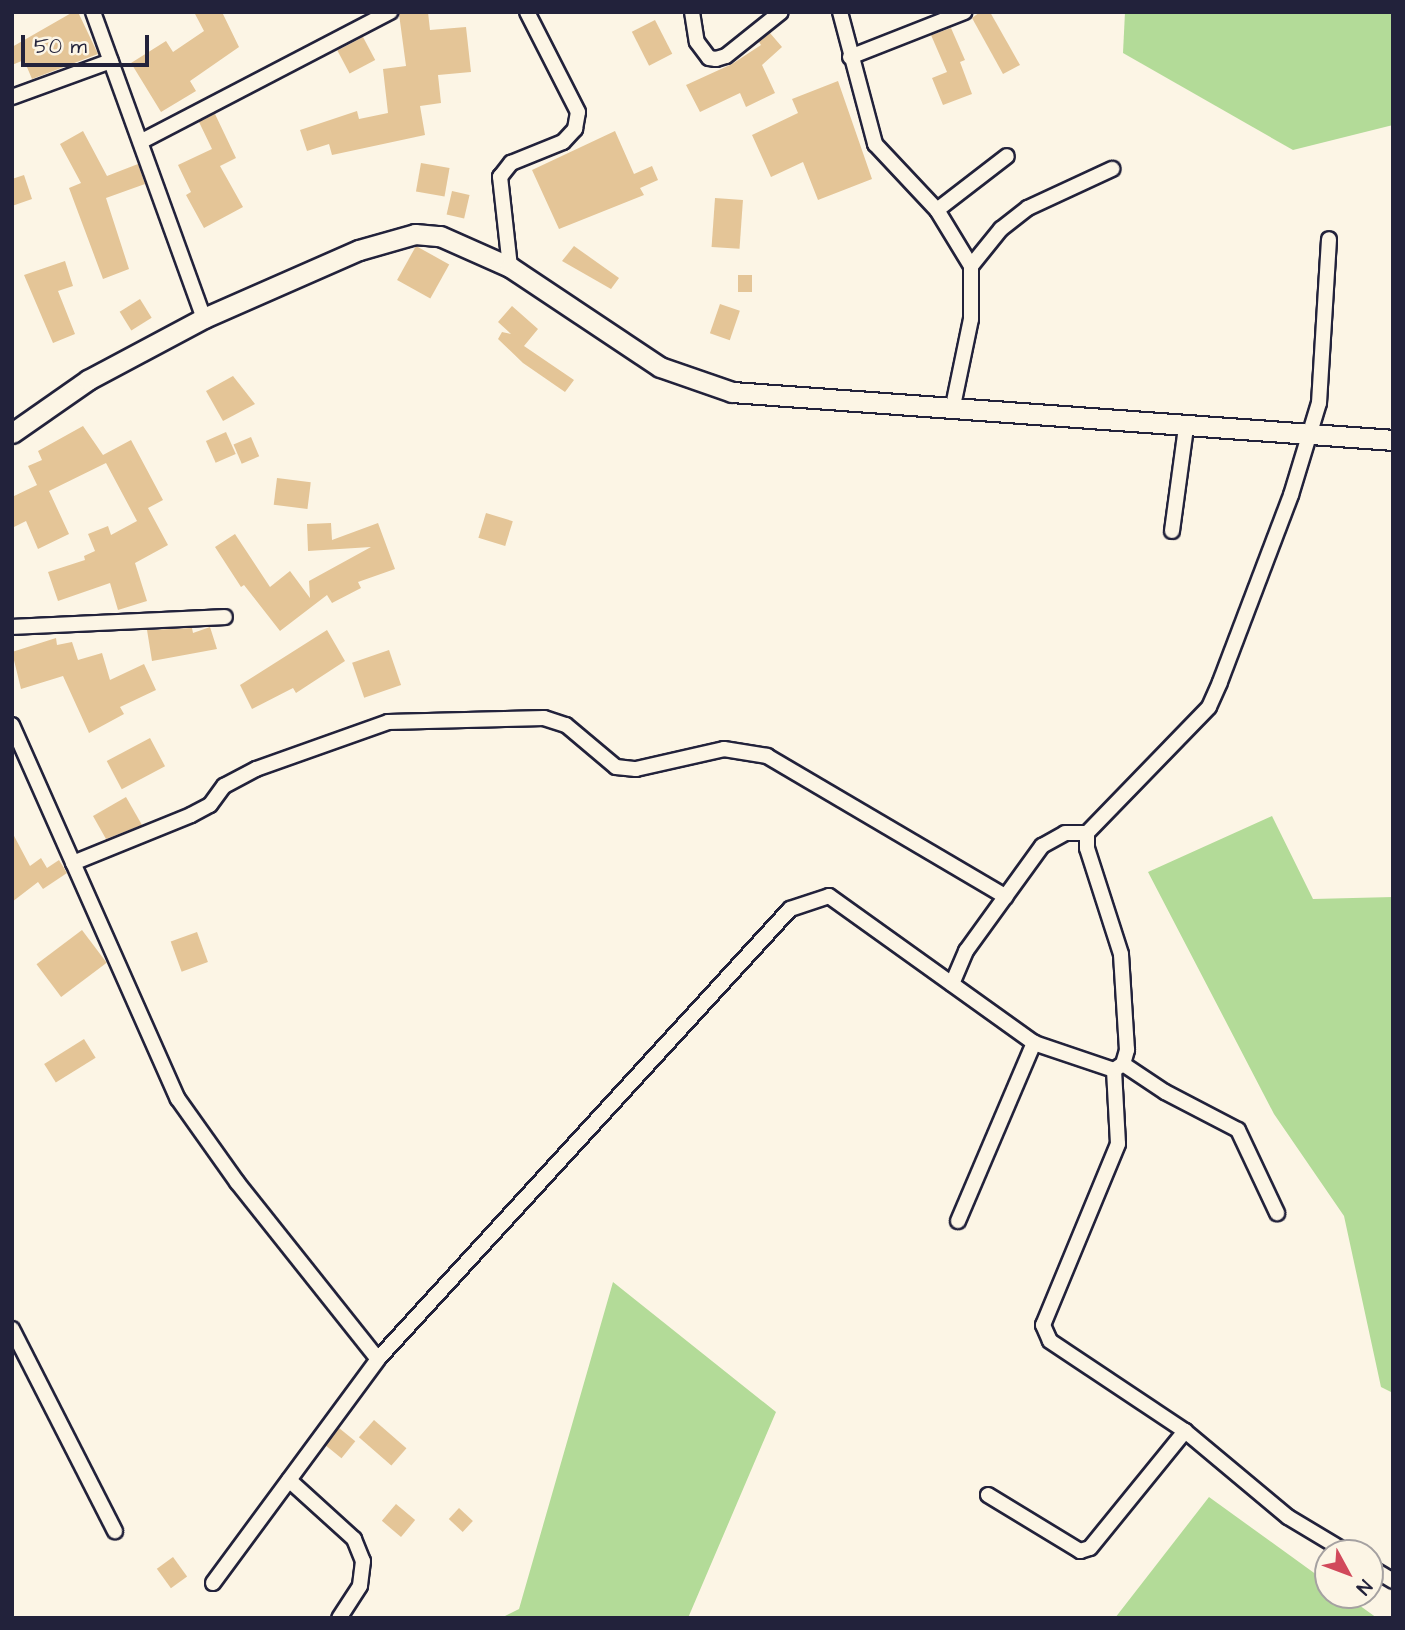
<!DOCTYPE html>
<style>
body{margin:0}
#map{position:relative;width:1405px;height:1630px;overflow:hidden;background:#fcf5e5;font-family:"Architects Daughter",sans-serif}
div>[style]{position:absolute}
.green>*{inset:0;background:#b3db98}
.building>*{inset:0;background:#e4c597;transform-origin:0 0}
.roads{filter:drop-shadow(2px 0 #22223b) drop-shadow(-2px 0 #22223b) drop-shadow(0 2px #22223b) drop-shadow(0 -2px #22223b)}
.street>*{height:14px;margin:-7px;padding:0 7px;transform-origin:7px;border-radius:7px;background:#fcf5e5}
.secondary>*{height:19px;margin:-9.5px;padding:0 9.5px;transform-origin:9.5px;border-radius:9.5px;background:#fcf5e5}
span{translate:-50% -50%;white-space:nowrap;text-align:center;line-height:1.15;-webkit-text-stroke:6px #fcf5e5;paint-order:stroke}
.frame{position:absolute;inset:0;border:14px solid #22223b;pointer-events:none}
.north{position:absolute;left:1314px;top:1539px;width:70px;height:70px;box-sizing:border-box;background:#fcf5e5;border:2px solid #a5a1a1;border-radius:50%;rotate:131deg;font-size:19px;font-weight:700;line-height:28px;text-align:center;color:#22223b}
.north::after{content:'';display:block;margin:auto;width:24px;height:32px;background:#d1495b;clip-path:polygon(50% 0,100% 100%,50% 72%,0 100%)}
.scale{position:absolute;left:21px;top:35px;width:128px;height:32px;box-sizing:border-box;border:4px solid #22223b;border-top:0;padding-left:9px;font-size:21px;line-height:24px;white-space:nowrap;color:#22223b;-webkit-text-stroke:5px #fcf5e5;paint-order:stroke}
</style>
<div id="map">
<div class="green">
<i style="clip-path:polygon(1125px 12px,1393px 12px,1393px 125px,1293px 150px,1123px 53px)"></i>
<i style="clip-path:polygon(1272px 816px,1313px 899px,1393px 897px,1393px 1393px,1381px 1387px,1344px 1216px,1274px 1114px,1148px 872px)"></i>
<i style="clip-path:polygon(613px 1282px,776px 1412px,688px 1618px,501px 1618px,519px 1609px)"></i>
<i style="clip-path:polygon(1209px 1497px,1328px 1583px,1328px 1595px,1345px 1595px,1377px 1618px,1115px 1618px)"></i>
</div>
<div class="building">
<i style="clip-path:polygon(73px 12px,78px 12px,98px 54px,32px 79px,24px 60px,12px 65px,12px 47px)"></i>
<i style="clip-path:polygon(194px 12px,222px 12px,239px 47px,190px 81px,196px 91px,161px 112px,131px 63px,166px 41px,173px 52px,204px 31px)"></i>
<i style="clip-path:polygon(428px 12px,430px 30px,466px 27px,471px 72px,438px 75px,441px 103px,420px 106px,425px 135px,332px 155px,329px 144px,307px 151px,300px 130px,357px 111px,359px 119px,388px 113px,383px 69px,406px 66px,399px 14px)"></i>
<i style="clip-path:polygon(980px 12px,990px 12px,1020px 65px,1003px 74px,972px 18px)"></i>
<i style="left:655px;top:20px;width:38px;height:26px;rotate:63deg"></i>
<i style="clip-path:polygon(951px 28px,965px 60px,960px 62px,972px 94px,943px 105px,932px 78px,947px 72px,931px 35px)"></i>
<i style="clip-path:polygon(770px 33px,782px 47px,762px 65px,775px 93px,746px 107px,740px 93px,700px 112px,686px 85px,732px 64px,761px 45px,759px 42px)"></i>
<i style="left:363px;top:37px;width:26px;height:29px;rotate:62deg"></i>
<i style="clip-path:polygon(838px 81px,872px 179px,818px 200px,803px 162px,771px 177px,752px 135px,798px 113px,792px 99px)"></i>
<i style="clip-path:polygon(215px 114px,236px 158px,220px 166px,243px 207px,204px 228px,186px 195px,191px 192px,178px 165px,212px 149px,199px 122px)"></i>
<i style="clip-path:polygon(83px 131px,107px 176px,138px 164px,145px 184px,106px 198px,129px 269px,103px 279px,69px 188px,81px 183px,60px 144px)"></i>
<i style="clip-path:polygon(615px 131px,634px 174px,652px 166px,658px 180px,640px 188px,644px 195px,559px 229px,532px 170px)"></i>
<i style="left:421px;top:163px;width:29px;height:29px;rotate:10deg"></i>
<i style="clip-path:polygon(24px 175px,32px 199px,12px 206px,12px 179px)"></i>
<i style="left:452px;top:191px;width:18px;height:24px;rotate:13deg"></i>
<i style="left:715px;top:198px;width:28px;height:49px;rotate:4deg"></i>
<i style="left:416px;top:246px;width:38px;height:39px;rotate:29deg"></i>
<i style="clip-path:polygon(574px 246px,619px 278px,611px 289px,562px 261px)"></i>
<i style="clip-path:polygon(65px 261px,73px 286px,58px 291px,75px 334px,53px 343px,24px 275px)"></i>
<i style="left:738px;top:275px;width:14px;height:17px"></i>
<i style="left:140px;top:299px;width:22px;height:24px;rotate:58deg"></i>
<i style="left:720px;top:304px;width:21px;height:31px;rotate:19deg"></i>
<i style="clip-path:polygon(512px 306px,538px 329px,524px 346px,574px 380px,565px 392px,523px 363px,498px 339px,502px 332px,511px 334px,498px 322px)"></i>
<i style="clip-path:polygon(233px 376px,255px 404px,223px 421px,206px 391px)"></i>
<i style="clip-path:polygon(83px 426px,103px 455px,131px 440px,163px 500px,148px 508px,168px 545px,135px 563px,147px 601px,118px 610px,110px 583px,58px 601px,48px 572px,85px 560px,84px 556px,95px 551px,88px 534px,108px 526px,111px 535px,137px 521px,106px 463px,49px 491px,69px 534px,38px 549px,26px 521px,12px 528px,12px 497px,37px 485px,28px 466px,42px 460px,38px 451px)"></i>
<i style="left:226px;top:432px;width:24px;height:22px;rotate:66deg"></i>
<i style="left:251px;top:437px;width:21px;height:19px;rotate:67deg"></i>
<i style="left:277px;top:478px;width:34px;height:27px;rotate:7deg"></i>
<i style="left:486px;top:513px;width:28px;height:26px;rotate:17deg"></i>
<i style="clip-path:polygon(331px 523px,332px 540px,378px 523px,395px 569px,358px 582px,361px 588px,332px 603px,327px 595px,280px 631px,244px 585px,241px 587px,215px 547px,235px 534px,270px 587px,290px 571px,310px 598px,309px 581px,371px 547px,308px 551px,307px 524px)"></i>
<i style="clip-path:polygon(210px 627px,217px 649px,152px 661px,147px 630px,192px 628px,193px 633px)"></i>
<i style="clip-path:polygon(327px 630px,345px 661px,296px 693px,293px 688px,252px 709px,240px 685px)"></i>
<i style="clip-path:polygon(56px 638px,57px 645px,72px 642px,78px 660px,102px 653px,110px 680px,144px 664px,156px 690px,120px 707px,124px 714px,89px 733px,63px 676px,21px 689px,12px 652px)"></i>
<i style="left:389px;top:650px;width:37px;height:39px;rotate:71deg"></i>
<i style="left:150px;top:738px;width:32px;height:49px;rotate:62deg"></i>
<i style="clip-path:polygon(126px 797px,142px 825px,106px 839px,93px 816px)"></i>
<i style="clip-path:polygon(12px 832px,30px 866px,41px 858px,47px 868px,59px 860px,67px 873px,43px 889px,38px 882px,12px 902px)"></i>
<i style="left:82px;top:930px;width:41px;height:57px;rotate:53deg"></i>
<i style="left:197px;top:932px;width:32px;height:28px;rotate:70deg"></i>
<i style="left:84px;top:1039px;width:22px;height:47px;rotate:58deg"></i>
<i style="left:374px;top:1420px;width:43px;height:23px;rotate:41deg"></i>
<i style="left:339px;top:1428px;width:21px;height:22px;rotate:39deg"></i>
<i style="left:396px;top:1504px;width:25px;height:22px;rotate:40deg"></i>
<i style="left:459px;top:1508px;width:19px;height:15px;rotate:43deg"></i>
<i style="left:173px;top:1557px;width:24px;height:20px;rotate:54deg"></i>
</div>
<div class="roads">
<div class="street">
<i style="left:93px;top:12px;width:326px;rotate:70.1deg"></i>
<i style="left:692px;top:12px;width:30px;rotate:81deg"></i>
<i style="left:697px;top:42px;width:20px;rotate:53deg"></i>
<i style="left:709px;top:58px;width:7px;rotate:8deg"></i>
<i style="left:716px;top:59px;width:10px;rotate:-17deg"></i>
<i style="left:726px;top:56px;width:70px;rotate:-38.7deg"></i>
<i style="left:840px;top:12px;width:137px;rotate:75.1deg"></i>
<i style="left:875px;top:144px;width:91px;rotate:46.8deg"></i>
<i style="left:937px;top:210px;width:66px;rotate:58.7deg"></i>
<i style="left:971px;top:266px;width:53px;rotate:90deg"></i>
<i style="left:971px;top:319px;width:94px;rotate:101.7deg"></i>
<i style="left:850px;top:57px;width:123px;rotate:-21.5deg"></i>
<i style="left:12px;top:97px;width:105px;rotate:-20deg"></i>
<i style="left:142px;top:141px;width:280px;rotate:-27.5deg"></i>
<i style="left:937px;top:210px;width:88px;rotate:-37.6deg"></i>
<i style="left:971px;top:266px;width:48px;rotate:-51deg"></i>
<i style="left:1001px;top:229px;width:34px;rotate:-38deg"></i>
<i style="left:1028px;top:208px;width:93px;rotate:-24.9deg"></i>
<i style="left:510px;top:267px;width:91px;rotate:-96.3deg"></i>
<i style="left:500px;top:177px;width:18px;rotate:-52deg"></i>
<i style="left:511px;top:163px;width:56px;rotate:-22deg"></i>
<i style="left:563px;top:142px;width:18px;rotate:-47deg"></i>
<i style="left:575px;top:129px;width:17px;rotate:-80deg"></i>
<i style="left:578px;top:112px;width:112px;rotate:-117deg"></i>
<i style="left:1172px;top:531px;width:105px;rotate:-82.3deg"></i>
<i style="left:12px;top:627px;width:213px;rotate:-2.7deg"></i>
<i style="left:12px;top:725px;width:409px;rotate:66.1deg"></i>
<i style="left:178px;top:1099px;width:102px;rotate:54.6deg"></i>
<i style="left:237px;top:1182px;width:226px;rotate:51.5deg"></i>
<i style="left:73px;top:863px;width:127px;rotate:-22.1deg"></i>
<i style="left:191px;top:815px;width:21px;rotate:-28deg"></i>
<i style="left:210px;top:805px;width:24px;rotate:-54deg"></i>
<i style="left:224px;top:786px;width:36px;rotate:-28deg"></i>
<i style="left:256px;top:769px;width:140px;rotate:-19.6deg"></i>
<i style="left:388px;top:722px;width:156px;rotate:-1.5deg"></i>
<i style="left:544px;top:718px;width:23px;rotate:18deg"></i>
<i style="left:566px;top:725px;width:65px;rotate:40deg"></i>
<i style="left:616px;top:767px;width:20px;rotate:6deg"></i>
<i style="left:636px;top:769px;width:90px;rotate:-12.8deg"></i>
<i style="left:724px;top:749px;width:44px;rotate:9.2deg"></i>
<i style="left:767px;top:756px;width:277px;rotate:30.5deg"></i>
<i style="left:952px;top:984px;width:36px;rotate:-67deg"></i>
<i style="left:966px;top:951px;width:130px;rotate:-54.1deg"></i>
<i style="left:1042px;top:846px;width:26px;rotate:-29deg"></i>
<i style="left:1065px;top:833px;width:22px"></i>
<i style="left:1123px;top:1064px;width:50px;rotate:33.7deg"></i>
<i style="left:1165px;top:1092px;width:82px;rotate:27.5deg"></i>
<i style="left:1238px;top:1130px;width:92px;rotate:64.8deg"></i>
<i style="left:1114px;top:1070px;width:74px;rotate:86.9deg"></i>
<i style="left:1118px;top:1144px;width:196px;rotate:112.5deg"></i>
<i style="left:1043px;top:1325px;width:17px;rotate:66deg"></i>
<i style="left:1050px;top:1341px;width:162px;rotate:33.7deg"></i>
<i style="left:1185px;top:1431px;width:134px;rotate:39.9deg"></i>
<i style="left:1288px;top:1517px;width:70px;rotate:31deg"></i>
<i style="left:958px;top:1221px;width:194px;rotate:-66.9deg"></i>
<i style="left:12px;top:1329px;width:227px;rotate:63deg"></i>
<i style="left:289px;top:1480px;width:88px;rotate:42.2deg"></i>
<i style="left:354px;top:1539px;width:24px;rotate:68deg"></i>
<i style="left:363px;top:1561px;width:25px;rotate:97deg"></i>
<i style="left:360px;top:1586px;width:38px;rotate:123deg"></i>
<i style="left:988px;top:1495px;width:108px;rotate:31.3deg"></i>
<i style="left:1080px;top:1551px;width:10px;rotate:-17deg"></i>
<i style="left:1090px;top:1548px;width:151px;rotate:-50.9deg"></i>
<i style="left:1370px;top:1567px;width:27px;rotate:31deg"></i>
<i style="left:213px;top:1583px;width:278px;rotate:-53.6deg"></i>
<i style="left:378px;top:1359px;width:610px;rotate:-47.52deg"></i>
<i style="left:790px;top:909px;width:41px;rotate:-18.4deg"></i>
<i style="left:829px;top:896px;width:252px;rotate:35.6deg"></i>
<i style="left:1034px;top:1043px;width:84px;rotate:18.6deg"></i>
<i style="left:1114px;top:1070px;width:11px;rotate:-34deg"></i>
<i style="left:1123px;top:1064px;width:15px;rotate:-74deg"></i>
<i style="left:1127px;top:1050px;width:96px;rotate:-93.6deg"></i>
<i style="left:1121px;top:954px;width:111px;rotate:-107.8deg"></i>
<i style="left:1087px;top:848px;width:15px;rotate:-90deg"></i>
<i style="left:1087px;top:833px;width:175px;rotate:-45.9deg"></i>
<i style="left:1209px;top:707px;width:27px;rotate:-66deg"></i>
<i style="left:1220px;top:682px;width:200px;rotate:-69.2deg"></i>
<i style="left:1291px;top:495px;width:96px;rotate:-73.1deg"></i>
<i style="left:1319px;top:403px;width:164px;rotate:-86.5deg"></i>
</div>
<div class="secondary">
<i style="left:12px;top:433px;width:93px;rotate:-34.9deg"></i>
<i style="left:88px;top:380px;width:132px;rotate:-28.1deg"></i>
<i style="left:204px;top:318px;width:169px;rotate:-23.7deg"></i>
<i style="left:359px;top:250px;width:58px;rotate:-15.9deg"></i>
<i style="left:415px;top:234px;width:25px;rotate:5deg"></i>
<i style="left:440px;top:236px;width:77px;rotate:23.9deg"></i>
<i style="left:510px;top:267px;width:180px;rotate:33.7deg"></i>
<i style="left:660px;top:367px;width:76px;rotate:19.1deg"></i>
<i style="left:732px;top:392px;width:663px;rotate:4.15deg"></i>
</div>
</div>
<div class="frame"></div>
<div class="north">N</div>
<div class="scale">50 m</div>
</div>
